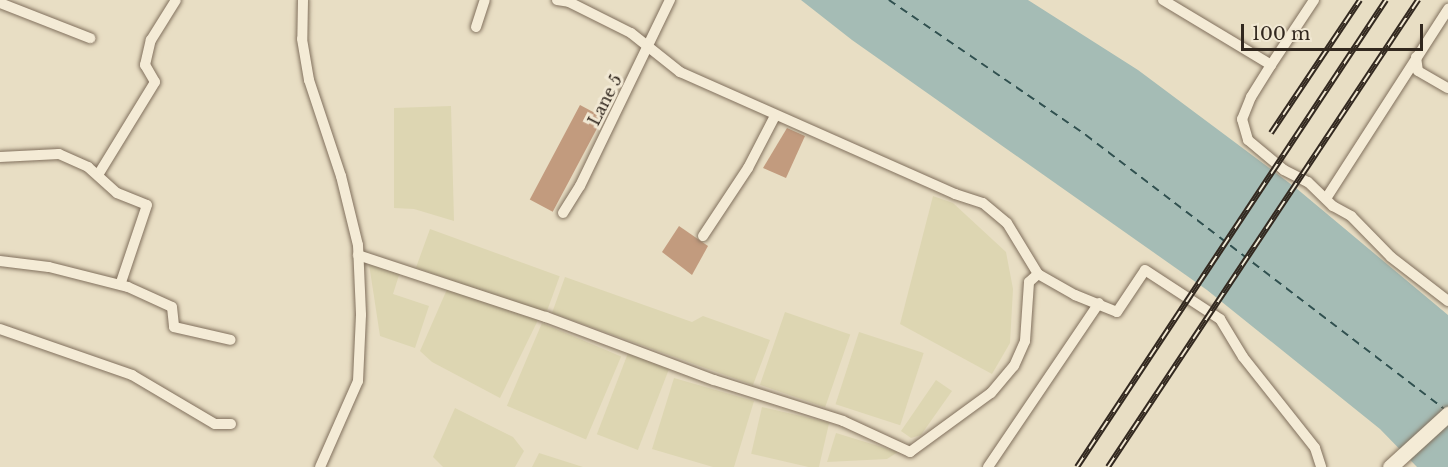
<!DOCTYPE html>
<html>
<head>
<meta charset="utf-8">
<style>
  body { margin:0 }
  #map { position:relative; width:1448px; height:467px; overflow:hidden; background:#e8dec4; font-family:"Libre Baskerville",serif }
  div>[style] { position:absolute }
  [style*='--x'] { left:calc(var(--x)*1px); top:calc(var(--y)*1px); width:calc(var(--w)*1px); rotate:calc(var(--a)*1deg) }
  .farmland>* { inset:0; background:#ddd6b2; transform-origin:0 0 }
  .water>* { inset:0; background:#a5bcb5 }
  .ferry>* { height:1.5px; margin-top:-0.75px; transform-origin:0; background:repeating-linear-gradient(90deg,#30504f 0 8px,transparent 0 14px) }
  .building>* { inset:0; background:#c29b7e; transform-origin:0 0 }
  .roads { filter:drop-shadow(0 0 2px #81705d) drop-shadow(0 0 2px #81705d) }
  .street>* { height:10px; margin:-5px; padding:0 5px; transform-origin:5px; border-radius:5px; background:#f4ebd6 }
  .secondary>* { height:15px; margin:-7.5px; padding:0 7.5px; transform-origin:7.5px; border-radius:7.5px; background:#f4ebd6 }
  .rail>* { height:6px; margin-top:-3px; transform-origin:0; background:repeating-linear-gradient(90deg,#f1e8d3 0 11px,#32281f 0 22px); box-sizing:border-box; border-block:2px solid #32281f }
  span { translate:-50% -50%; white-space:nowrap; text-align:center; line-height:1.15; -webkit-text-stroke:6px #f1e8d3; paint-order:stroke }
  .street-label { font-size:16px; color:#32281f }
  .scale { position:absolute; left:1241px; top:24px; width:182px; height:27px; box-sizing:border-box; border:3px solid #32281f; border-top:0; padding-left:8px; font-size:18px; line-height:21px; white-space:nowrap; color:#32281f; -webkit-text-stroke:4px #f1e8d3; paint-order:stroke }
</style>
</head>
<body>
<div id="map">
  <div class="farmland">
    <i style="clip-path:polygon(451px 106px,454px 221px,414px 209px,394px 208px,394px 108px)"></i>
    <i style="clip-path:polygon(933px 196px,953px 203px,1006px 252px,1013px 289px,1010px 343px,992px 374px,900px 324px)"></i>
    <i style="left:430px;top:229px;width:138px;height:41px;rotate:20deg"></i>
    <i style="clip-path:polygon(369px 264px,400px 272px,393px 294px,429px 306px,415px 348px,380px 336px)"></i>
    <i style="clip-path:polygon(565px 277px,692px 322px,703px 316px,770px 340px,753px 385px,552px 313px)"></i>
    <i style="clip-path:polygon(448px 287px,538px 320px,500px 398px,432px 362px,420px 351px)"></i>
    <i style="left:785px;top:312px;width:69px;height:77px;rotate:19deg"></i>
    <i style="left:542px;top:323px;width:86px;height:90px;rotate:23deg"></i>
    <i style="left:859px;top:332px;width:68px;height:76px;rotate:18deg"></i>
    <i style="left:628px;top:353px;width:44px;height:87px;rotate:21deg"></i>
    <i style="clip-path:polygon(674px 378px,754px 401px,734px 467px,713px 467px,652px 449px)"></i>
    <i style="clip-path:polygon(936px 380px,952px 391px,921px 435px,911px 438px,901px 431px)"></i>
    <i style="left:762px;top:407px;width:69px;height:48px;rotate:13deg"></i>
    <i style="clip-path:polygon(455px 408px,513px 437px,524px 451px,515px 467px,443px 467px,433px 457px)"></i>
    <i style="clip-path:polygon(836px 433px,898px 452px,887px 459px,827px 462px)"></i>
    <i style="clip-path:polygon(539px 453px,583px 467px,532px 467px)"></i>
  </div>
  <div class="water">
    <i style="clip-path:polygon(801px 0,1028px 0,1138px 70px,1296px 188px,1448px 315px,1448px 467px,1417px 467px,1380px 429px,1207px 290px,852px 40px)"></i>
  </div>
  <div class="ferry">
    <i style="--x:889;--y:0;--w:239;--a:34.4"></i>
    <i style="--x:1086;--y:135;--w:452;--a:37.4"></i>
  </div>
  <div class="building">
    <i style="left:580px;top:105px;width:26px;height:107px;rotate:28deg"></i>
    <i style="clip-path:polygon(787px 128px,805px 136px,786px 178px,763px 168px)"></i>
    <i style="clip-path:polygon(679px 226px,708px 246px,692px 275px,662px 252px)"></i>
  </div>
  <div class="roads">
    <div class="street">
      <i style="--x:303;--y:0;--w:39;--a:91"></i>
      <i style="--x:302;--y:39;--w:42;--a:80.3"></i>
      <i style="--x:309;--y:80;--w:101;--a:71.6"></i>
      <i style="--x:341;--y:176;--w:71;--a:76.2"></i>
      <i style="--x:358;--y:245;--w:70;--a:87.5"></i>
      <i style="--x:361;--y:315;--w:66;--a:92.6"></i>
      <i style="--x:358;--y:381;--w:94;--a:113.8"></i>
      <i style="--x:557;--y:0;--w:12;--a:9"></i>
      <i style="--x:569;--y:2;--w:69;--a:26.6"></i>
      <i style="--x:631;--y:33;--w:63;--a:38.5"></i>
      <i style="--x:680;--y:72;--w:301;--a:23.9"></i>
      <i style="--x:955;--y:194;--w:29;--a:18"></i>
      <i style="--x:983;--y:203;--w:31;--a:40"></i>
      <i style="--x:1007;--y:223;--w:60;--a:58.7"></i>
      <i style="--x:1038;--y:274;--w:43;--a:29.6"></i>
      <i style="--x:1075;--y:295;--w:45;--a:22"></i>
      <i style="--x:1117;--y:312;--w:50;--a:-56.3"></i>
      <i style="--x:1145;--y:270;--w:90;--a:33.2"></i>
      <i style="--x:1220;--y:319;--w:44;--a:58.8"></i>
      <i style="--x:1243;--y:357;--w:116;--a:51.6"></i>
      <i style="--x:1315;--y:448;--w:20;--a:72"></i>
      <i style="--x:1163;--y:0;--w:126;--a:31"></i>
      <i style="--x:1271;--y:65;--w:78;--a:-56.5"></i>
      <i style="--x:0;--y:3;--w:97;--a:21.3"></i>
      <i style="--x:476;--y:27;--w:28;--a:-72"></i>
      <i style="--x:1416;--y:57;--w:14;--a:82"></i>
      <i style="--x:1418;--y:71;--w:34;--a:30"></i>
      <i style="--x:1271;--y:65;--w:38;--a:122"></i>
      <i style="--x:1251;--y:97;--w:24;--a:112"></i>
      <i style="--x:1242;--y:119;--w:22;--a:74"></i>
      <i style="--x:1248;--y:140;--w:47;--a:39.8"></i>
      <i style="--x:1284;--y:170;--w:27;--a:27"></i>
      <i style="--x:1308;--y:182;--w:35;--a:44"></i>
      <i style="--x:1333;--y:206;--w:21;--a:29"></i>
      <i style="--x:1351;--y:216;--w:57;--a:45.7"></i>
      <i style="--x:1391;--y:257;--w:72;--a:37.7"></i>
      <i style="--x:0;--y:157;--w:59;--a:-2.9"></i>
      <i style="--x:59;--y:154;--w:32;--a:24"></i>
      <i style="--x:88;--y:167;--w:39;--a:42"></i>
      <i style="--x:117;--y:193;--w:32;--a:22"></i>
      <i style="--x:147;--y:205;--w:84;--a:108.6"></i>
      <i style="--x:98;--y:175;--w:109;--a:-58.5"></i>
      <i style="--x:155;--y:82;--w:20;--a:-120"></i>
      <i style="--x:145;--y:65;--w:26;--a:-77"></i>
      <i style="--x:151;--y:40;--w:47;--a:-58"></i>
      <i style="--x:1327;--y:197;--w:224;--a:-57.2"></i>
      <i style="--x:563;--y:213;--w:32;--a:-58"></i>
      <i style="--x:580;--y:186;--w:207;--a:-64.2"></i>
      <i style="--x:703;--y:236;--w:82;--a:-56.5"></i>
      <i style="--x:748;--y:168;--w:59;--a:-62.6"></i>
      <i style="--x:358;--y:255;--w:198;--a:18.3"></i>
      <i style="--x:546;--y:317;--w:179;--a:20.6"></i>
      <i style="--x:714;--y:380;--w:135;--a:17.6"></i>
      <i style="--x:843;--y:421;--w:74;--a:24.8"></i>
      <i style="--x:910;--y:452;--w:100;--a:-36.1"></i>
      <i style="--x:991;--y:393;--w:35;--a:-50"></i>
      <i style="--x:1014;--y:366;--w:27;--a:-66"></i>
      <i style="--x:1025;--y:341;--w:59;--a:-86.1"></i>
      <i style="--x:1029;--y:282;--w:12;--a:-42"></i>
      <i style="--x:0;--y:261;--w:49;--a:7"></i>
      <i style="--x:49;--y:267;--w:81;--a:14.2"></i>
      <i style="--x:128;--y:287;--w:48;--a:24.4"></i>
      <i style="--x:172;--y:307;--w:20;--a:84"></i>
      <i style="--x:174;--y:327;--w:58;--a:12.8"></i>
      <i style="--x:0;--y:329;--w:140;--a:19.2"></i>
      <i style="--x:132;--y:375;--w:96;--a:30.6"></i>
      <i style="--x:215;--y:424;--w:16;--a:0"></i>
      <i style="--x:988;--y:467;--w:198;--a:-55.9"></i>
    </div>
    <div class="secondary">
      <i style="--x:1390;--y:467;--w:79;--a:-42.4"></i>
    </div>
  </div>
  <div class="rail">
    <i style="--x:1271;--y:133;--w:160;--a:-56.2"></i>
    <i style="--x:1077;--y:467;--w:560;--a:-56.51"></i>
    <i style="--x:1108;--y:467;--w:561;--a:-56.42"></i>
  </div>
  <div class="street-label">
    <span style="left:605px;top:100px;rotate:-63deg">Lane 5</span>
  </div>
  <div class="scale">100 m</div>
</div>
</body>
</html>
